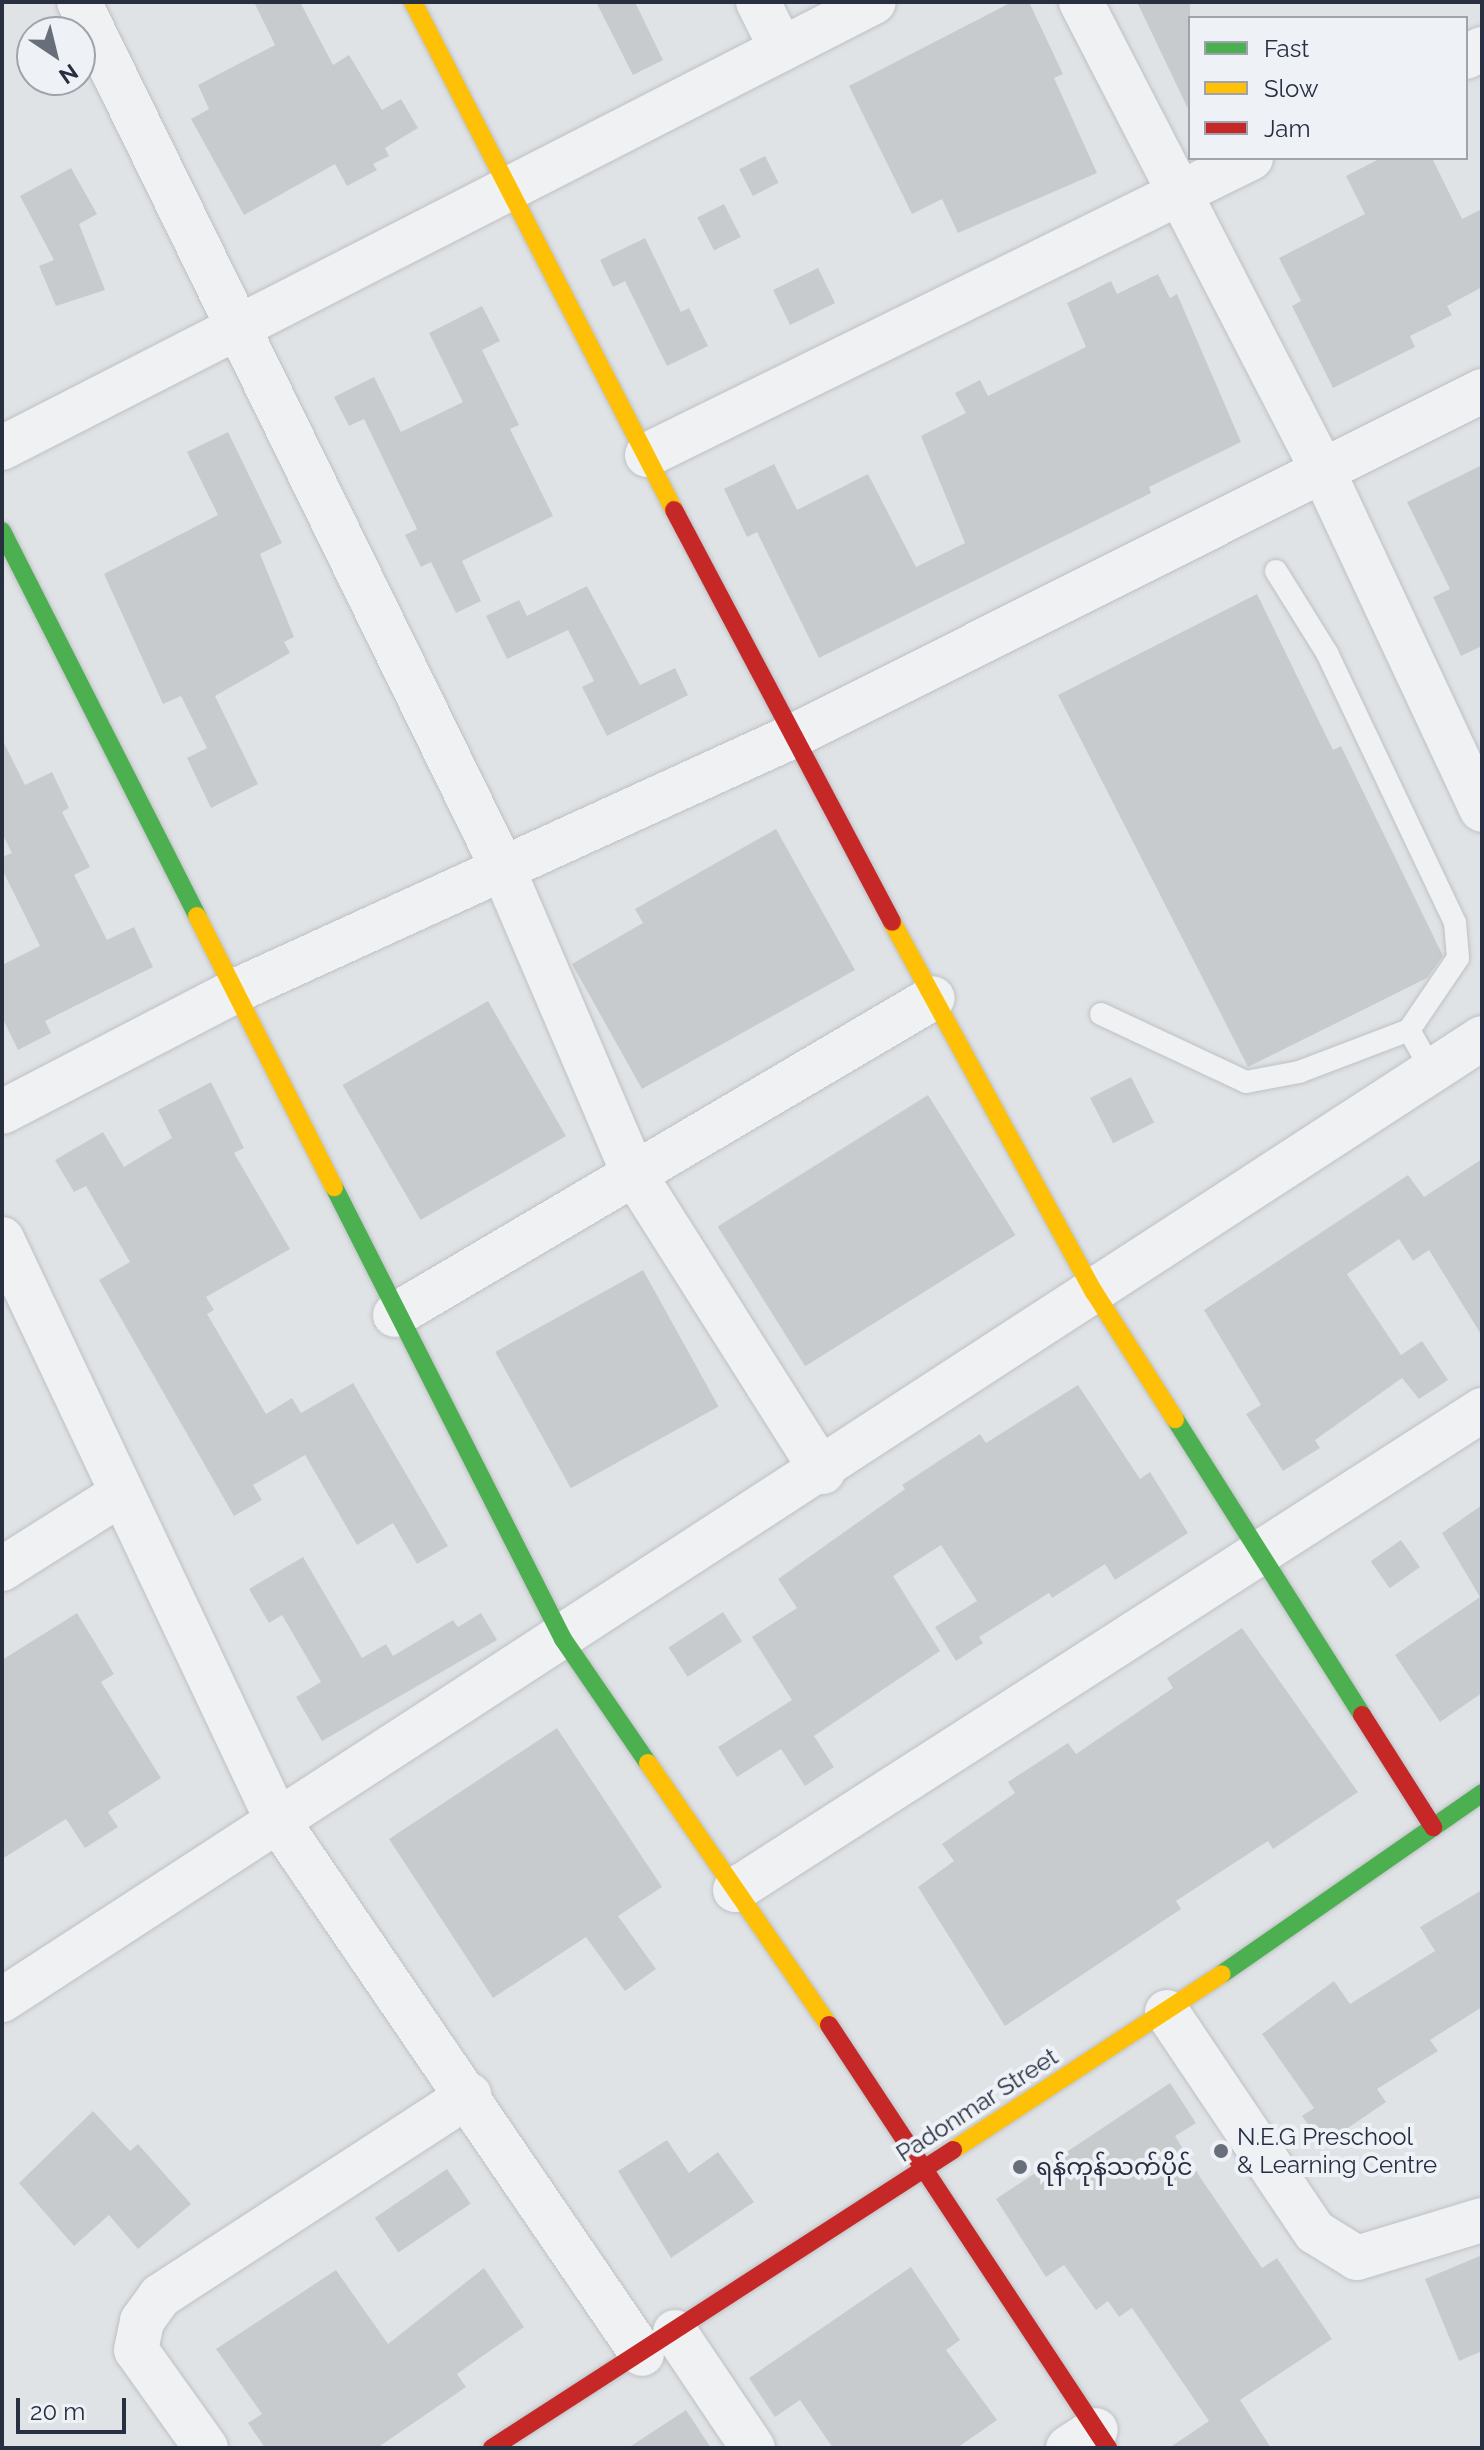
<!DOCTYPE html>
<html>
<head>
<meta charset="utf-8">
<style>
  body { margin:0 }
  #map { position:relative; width:1484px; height:2450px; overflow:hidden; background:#e0e3e6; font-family:Raleway,"Noto Sans Myanmar",sans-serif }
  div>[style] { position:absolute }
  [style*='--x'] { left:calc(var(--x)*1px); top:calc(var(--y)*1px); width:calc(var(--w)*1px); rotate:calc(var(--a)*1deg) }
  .building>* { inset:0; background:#c8cbce; transform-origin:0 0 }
  .roads { filter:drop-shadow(0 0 2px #bec1c4) drop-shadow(0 0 2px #bec1c4) }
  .lane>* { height:22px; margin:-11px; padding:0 11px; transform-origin:11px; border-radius:11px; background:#f0f1f2 }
  .street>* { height:44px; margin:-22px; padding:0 22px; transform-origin:22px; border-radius:22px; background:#f0f1f2 }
  .fast>* { height:18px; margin:-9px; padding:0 9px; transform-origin:9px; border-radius:9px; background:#4caf50 }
  .slow>* { height:18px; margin:-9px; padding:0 9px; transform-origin:9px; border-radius:9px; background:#ffc107 }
  .jam>* { height:18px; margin:-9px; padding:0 9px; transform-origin:9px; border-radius:9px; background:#c62828 }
  .dots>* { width:22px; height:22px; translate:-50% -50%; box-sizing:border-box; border:4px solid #eef1f6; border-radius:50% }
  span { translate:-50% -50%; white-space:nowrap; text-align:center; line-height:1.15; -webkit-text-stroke:8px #eef1f6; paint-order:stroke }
  .street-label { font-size:24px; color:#272f40 }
  .poi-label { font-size:24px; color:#272f40 }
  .left { translate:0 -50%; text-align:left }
  .frame { position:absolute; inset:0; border:4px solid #272f40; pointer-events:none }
  .legend { position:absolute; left:1188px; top:16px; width:280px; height:144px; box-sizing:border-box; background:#eef1f6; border:2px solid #9ea3ad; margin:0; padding:10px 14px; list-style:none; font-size:24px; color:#272f40 }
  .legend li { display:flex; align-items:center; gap:16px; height:40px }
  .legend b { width:40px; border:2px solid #9ea3ad }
  .north { position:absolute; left:16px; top:16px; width:80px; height:80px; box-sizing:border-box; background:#eef1f6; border:2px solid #9ea3ad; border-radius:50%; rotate:145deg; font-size:22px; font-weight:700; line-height:32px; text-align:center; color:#272f40 }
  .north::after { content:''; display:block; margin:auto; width:28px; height:36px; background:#686e7a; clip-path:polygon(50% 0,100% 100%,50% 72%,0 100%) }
  .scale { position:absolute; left:16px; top:2398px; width:110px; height:36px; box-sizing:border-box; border:4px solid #272f40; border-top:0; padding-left:10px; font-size:24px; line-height:28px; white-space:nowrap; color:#272f40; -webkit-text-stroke:6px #eef1f6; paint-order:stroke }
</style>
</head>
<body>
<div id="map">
  <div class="building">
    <i style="clip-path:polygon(254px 2px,300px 2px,333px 65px,349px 55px,382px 110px,401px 99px,418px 128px,385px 148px,389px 156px,373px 164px,377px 170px,347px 186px,335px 164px,244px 215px,191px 119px,209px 109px,198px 85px,275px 45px)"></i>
    <i style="clip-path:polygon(596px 2px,635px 2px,663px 60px,633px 75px)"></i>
    <i style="clip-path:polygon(1012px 2px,1029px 2px,1063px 74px,1054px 78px,1097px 173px,958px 233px,942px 199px,912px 214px,849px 86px)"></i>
    <i style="clip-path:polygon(1137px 2px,1190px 2px,1190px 113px)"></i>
    <i style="left:765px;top:156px;width:30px;height:29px;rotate:63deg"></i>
    <i style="clip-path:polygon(1381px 158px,1432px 158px,1462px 219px,1482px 209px,1482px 287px,1447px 306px,1452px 315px,1410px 336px,1415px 347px,1333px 388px,1292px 306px,1301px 301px,1279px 258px,1365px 214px,1346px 176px)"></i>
    <i style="clip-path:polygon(71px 168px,97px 214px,79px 224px,105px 290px,56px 306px,39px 266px,54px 260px,20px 196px)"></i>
    <i style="left:724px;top:204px;width:37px;height:30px;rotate:63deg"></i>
    <i style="clip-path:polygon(645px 238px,681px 312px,689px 308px,708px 346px,667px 366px,625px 281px,613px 287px,600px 260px)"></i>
    <i style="left:818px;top:268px;width:39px;height:50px;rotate:64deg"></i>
    <i style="clip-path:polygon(1158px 274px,1170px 298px,1177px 294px,1241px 442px,1149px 487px,1151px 493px,819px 658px,757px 532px,747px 537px,724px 489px,774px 464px,797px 510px,868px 474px,916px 567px,965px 543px,921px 436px,966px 413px,955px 393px,980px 380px,988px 396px,1086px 347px,1067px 303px,1111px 281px,1117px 294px)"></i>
    <i style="clip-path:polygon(482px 306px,500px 341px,482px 350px,519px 425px,510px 429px,553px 516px,462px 561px,481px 601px,456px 613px,431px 562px,421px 567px,405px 535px,417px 529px,364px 419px,349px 426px,334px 397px,374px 377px,401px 432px,463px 402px,429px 333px)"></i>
    <i style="clip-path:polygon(228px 432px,282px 543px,260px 554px,294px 637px,284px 642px,290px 653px,215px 696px,258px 784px,211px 808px,187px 758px,207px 748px,181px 696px,163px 704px,104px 574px,218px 515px,187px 452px)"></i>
    <i style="clip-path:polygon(1482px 465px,1482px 646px,1461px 656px,1433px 597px,1450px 589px,1407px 502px)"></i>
    <i style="clip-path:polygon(587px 586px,640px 685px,675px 668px,688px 695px,607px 736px,582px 687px,594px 681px,568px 630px,507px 659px,486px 616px,519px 600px,527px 616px)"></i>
    <i style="clip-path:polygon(1257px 594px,1333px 750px,1341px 746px,1443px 956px,1427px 978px,1248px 1067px,1058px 695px)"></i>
    <i style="clip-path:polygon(2px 739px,25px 785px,52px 772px,69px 808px,62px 812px,90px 867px,74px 875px,107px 940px,134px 927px,153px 967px,45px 1021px,51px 1033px,18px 1050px,2px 1017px,2px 965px,40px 946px,2px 869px,2px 857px,12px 853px,2px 833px)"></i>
    <i style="clip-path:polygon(776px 829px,855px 970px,642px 1089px,572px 964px,643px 923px,635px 909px)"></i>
    <i style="left:488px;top:1001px;width:156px;height:168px;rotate:60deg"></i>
    <i style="left:1131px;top:1077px;width:51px;height:46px;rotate:63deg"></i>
    <i style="clip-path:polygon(211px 1082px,244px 1148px,234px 1153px,290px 1249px,206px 1297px,214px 1310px,207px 1314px,266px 1414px,292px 1398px,301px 1413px,353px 1383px,448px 1546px,417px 1564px,393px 1523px,357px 1545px,305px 1455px,253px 1485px,262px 1500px,234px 1516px,99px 1280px,130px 1262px,86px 1186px,74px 1192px,55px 1160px,103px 1132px,124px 1167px,172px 1138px,158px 1110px)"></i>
    <i style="left:928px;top:1095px;width:165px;height:248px;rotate:58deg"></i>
    <i style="clip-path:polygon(1482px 1159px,1482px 1336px,1429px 1250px,1413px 1261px,1399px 1239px,1347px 1274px,1401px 1355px,1422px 1341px,1448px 1380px,1419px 1399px,1402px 1378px,1315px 1440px,1320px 1448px,1283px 1471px,1246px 1414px,1261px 1405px,1204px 1310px,1408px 1175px,1424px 1197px)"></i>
    <i style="left:643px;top:1270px;width:156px;height:169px;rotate:61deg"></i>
    <i style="clip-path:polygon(1078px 1385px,1140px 1479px,1150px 1472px,1188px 1533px,1115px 1580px,1105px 1564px,1052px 1598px,1049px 1593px,979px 1637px,983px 1643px,956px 1661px,935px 1627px,977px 1601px,941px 1545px,893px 1576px,940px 1651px,814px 1736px,834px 1767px,805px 1786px,781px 1749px,737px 1777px,718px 1747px,792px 1700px,752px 1637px,797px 1608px,778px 1579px,905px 1489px,902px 1485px,980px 1434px,986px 1443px)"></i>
    <i style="clip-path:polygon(1482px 1505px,1482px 1693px,1440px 1722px,1395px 1655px,1480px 1597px,1442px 1533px)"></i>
    <i style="left:1401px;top:1540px;width:33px;height:37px;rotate:55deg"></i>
    <i style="clip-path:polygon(303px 1557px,362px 1658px,386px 1644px,393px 1656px,453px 1620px,458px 1627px,481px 1613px,497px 1640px,322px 1741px,296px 1697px,321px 1682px,282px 1615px,269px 1623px,249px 1589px)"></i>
    <i style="left:723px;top:1612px;width:35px;height:65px;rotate:57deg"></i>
    <i style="clip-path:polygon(77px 1613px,114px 1674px,101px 1682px,161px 1778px,108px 1812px,118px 1827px,85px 1848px,66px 1819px,2px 1859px,2px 1660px)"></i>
    <i style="clip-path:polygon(1242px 1628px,1358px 1792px,1273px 1849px,1268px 1841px,1176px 1901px,1181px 1909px,1005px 2026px,918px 1887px,954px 1861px,942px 1844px,1015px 1793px,1008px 1782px,1068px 1743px,1076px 1754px,1173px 1688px,1167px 1678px)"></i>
    <i style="clip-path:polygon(557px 1728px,662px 1887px,618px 1916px,656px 1969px,625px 1991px,586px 1937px,493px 1998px,389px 1839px)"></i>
    <i style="clip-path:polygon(1482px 1890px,1482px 2007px,1430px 2040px,1438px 2051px,1377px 2089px,1386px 2102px,1323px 2145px,1302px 2116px,1314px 2108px,1262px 2034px,1334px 1981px,1350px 2004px,1435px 1951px,1420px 1927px)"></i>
    <i style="clip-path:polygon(1170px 2083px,1196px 2123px,1175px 2136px,1200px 2177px,1262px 2268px,1277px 2258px,1332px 2339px,1240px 2400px,1271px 2448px,1169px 2448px,1209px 2421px,1132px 2308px,1119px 2317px,1108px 2301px,1096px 2310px,1064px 2265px,1046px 2277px,996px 2199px)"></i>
    <i style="clip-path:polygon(93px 2111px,130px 2151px,138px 2144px,191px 2204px,138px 2249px,109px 2215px,74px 2246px,19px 2183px)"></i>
    <i style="clip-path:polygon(667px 2140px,689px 2173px,718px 2152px,754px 2202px,671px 2258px,618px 2171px)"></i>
    <i style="left:447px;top:2169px;width:42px;height:87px;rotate:56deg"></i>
    <i style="clip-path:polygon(1482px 2255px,1482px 2351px,1459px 2361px,1425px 2279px)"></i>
    <i style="clip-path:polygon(911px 2267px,960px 2340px,946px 2350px,997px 2420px,957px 2448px,833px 2448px,800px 2400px,775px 2417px,749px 2378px)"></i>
    <i style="clip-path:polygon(484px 2268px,524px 2327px,457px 2374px,466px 2387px,377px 2448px,265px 2448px,248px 2423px,262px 2414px,216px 2349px,336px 2270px,388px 2344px)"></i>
    <i style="clip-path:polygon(686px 2410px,711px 2448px,628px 2448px)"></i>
  </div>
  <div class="roads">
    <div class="lane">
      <i style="--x:1276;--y:571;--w:97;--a:58.1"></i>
      <i style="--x:1327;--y:653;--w:299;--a:64.6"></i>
      <i style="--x:1455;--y:923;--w:35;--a:85"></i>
      <i style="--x:1458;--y:958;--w:87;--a:124.2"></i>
      <i style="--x:1409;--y:1030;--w:47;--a:60.7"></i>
      <i style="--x:1101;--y:1014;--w:160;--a:25.1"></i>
      <i style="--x:1246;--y:1082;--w:54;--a:-10.7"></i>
      <i style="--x:1299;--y:1072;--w:118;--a:-20.9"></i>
    </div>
    <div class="street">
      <i style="--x:79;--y:2;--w:965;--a:63.94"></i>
      <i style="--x:503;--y:869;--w:330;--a:66.8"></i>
      <i style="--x:633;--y:1172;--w:355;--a:57.7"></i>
      <i style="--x:758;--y:2;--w:51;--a:63.4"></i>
      <i style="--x:1081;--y:2;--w:528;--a:62.71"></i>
      <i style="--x:1323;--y:471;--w:374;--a:64.9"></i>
      <i style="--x:1466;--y:57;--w:18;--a:-27"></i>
      <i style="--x:2;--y:448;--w:979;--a:-27.09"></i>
      <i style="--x:647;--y:455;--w:673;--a:-26.18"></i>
      <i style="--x:2;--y:1112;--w:263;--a:-27.4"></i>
      <i style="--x:235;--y:991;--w:611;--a:-24.55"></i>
      <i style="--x:791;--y:737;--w:773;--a:-26.6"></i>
      <i style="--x:2;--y:1239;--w:641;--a:64.68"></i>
      <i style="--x:276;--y:1818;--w:649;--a:55.67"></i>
      <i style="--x:395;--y:1315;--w:624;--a:-30.51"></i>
      <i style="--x:2;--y:1569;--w:138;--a:-32.3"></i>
      <i style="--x:735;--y:1890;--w:888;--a:-32.72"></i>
      <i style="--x:2;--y:2000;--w:1765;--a:-33.02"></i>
      <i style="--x:1167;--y:2012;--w:265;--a:56.1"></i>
      <i style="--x:1315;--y:2232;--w:49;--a:31.8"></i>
      <i style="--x:1357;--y:2258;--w:131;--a:-16.9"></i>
      <i style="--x:675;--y:2332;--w:140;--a:56.1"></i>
      <i style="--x:206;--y:2448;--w:120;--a:-125.5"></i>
      <i style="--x:136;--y:2350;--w:30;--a:-78"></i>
      <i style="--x:142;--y:2321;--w:31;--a:-54"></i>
      <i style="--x:160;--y:2296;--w:369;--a:-33"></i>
      <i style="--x:1068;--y:2448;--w:33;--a:-33"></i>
    </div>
    <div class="fast">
      <i style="--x:2;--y:531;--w:432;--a:63.1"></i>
      <i style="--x:334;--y:1187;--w:507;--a:63.13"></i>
      <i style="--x:563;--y:1639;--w:150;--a:55.6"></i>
      <i style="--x:1175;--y:1419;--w:350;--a:57.7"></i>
      <i style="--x:1222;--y:1974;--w:317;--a:-34.8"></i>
    </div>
    <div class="slow">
      <i style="--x:413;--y:2;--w:571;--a:62.81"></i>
      <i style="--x:197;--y:916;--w:304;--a:63.2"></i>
      <i style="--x:892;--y:922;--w:422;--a:61.4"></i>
      <i style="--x:1094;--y:1292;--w:151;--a:57.5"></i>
      <i style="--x:648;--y:1763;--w:318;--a:55.4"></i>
      <i style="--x:953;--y:2150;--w:321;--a:-33.2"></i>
    </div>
    <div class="jam">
      <i style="--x:674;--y:510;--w:466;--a:62.1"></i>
      <i style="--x:1362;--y:1715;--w:133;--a:57.6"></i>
      <i style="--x:829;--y:2025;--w:507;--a:56.59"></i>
      <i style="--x:492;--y:2448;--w:549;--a:-32.88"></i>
    </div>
  </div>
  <div class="dots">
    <i style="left:1221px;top:2151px;background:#686e7a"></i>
    <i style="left:1020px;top:2167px;background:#686e7a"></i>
  </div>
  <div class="street-label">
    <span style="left:977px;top:2105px;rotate:-33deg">Padonmar Street</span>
  </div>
  <div class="poi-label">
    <span class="left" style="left:1237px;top:2151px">N.E.G Preschool<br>&amp; Learning Centre</span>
    <span class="left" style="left:1036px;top:2167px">ရန်ကုန်သက်ပိုင်</span>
  </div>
  <div class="frame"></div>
  <ul class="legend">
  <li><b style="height:10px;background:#4caf50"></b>Fast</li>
  <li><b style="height:10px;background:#ffc107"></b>Slow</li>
  <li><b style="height:10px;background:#c62828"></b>Jam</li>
  </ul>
  <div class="north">N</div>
  <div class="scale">20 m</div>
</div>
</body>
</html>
